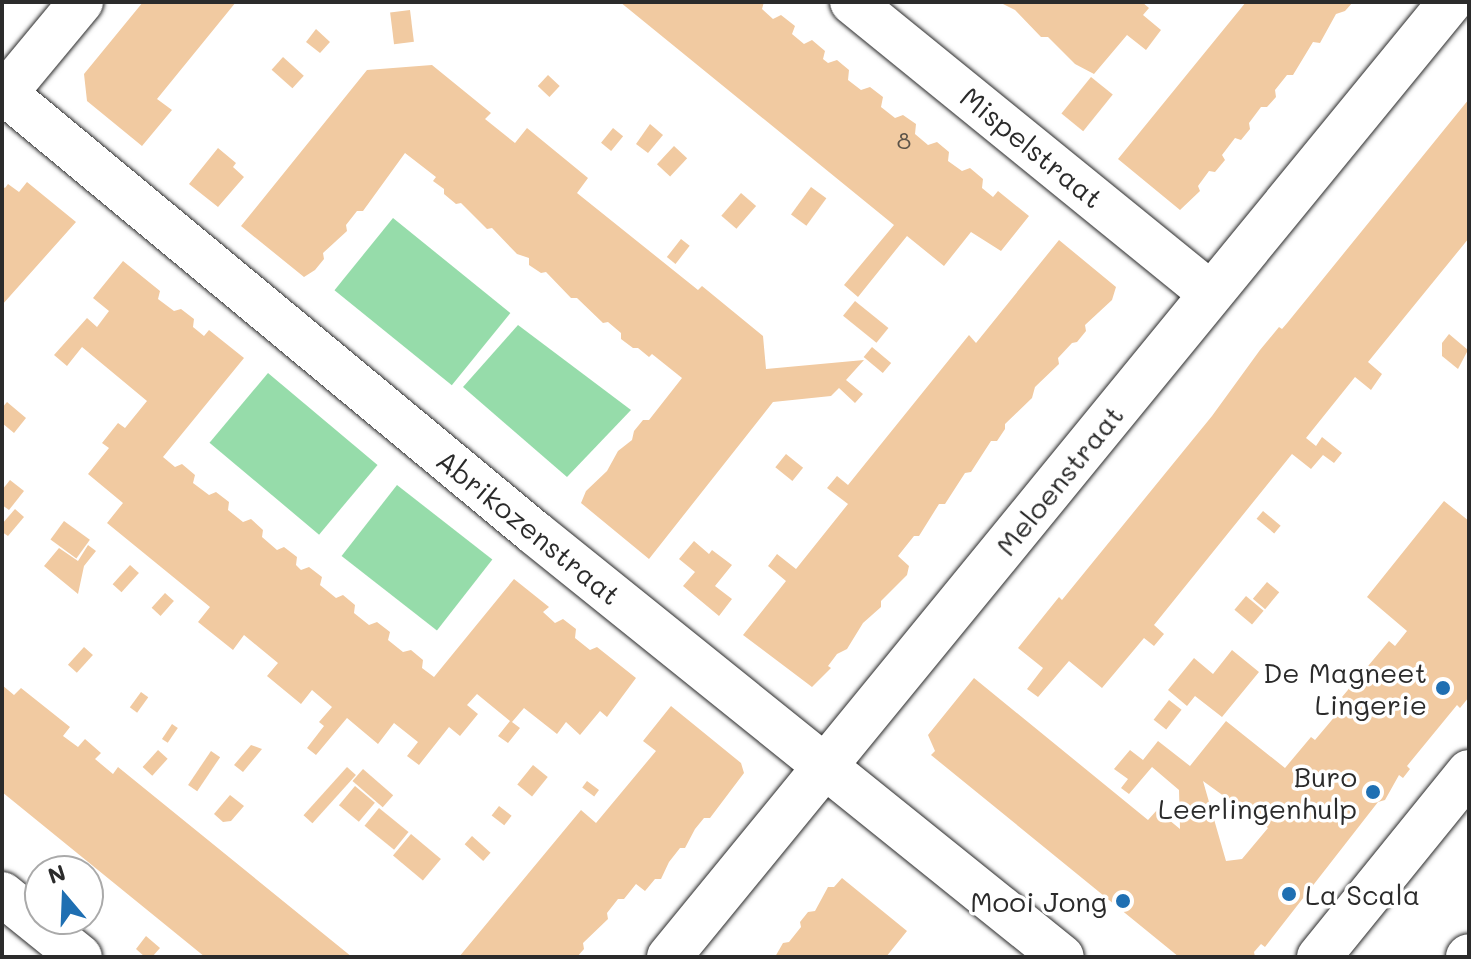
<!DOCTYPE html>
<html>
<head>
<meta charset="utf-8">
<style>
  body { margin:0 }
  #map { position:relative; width:1471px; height:959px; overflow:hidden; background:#fff; font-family:Mali,sans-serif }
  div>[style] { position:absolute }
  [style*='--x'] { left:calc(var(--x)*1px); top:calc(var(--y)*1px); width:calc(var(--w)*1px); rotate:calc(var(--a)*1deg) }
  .green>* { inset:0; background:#96dcaa; transform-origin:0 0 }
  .building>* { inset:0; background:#f1caa1; transform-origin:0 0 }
  .roads { filter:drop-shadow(0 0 2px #2b2b2b) drop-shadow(0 0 2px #2b2b2b) }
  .minor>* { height:44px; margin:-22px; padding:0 22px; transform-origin:22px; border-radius:22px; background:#fff }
  .dots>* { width:22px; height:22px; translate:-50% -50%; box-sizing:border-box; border:4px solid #fff; border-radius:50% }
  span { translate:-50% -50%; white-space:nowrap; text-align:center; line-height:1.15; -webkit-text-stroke:7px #fff; paint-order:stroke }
  .number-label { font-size:24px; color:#5c5348 }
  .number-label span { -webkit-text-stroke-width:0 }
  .street-label { font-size:28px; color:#2b2b2b }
  .poi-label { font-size:28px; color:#2b2b2b }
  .right { translate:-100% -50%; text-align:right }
  .left { translate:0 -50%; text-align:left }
  .frame { position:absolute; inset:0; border:4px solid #2b2b2b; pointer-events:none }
  .north { position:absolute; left:24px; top:855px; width:80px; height:80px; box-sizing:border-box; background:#fff; border:2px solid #aaa; border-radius:50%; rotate:341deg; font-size:22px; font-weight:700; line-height:32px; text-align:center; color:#2b2b2b }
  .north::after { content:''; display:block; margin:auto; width:28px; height:36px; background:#1f6fb2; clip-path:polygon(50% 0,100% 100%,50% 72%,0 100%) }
</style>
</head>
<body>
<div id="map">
  <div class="green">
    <i style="left:393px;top:218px;width:151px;height:93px;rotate:39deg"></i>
    <i style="clip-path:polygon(518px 325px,631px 410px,567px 477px,463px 387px)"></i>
    <i style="left:268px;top:373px;width:143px;height:91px;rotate:40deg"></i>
    <i style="left:397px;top:485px;width:121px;height:90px;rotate:38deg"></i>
  </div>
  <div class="building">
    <i style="clip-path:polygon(143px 2px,236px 2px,157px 99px,172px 110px,142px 146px,87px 101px,84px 74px)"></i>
    <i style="clip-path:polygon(620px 2px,764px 2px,762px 9px,773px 19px,781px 15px,795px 26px,792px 34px,804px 44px,812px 40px,825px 51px,823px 59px,828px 63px,837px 60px,849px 70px,848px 80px,861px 90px,870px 87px,883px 97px,881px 107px,895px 118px,903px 115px,916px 124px,915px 134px,928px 145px,937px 142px,949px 152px,948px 161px,962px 171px,970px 168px,983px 179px,982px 188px,993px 197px,998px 191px,1029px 216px,1001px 251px,971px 232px,944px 266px,907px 236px,858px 297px,844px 285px,894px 225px)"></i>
    <i style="clip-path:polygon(999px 2px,1142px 2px,1149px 8px,1143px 15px,1161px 30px,1146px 50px,1127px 35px,1094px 74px,1075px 64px,1048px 37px,1041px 37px,1015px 10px)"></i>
    <i style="clip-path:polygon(1246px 2px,1353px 2px,1345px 11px,1336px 14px,1320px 43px,1313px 42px,1293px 75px,1287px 75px,1275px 90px,1276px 97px,1267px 107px,1261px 107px,1249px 123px,1250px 129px,1241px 140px,1235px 138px,1222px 155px,1225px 160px,1215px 172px,1209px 171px,1198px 186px,1200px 191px,1180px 210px,1118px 159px)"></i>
    <i style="left:410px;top:10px;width:32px;height:20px;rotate:83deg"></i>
    <i style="clip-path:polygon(316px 29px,330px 42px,320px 53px,306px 42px)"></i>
    <i style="left:283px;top:57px;width:28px;height:17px;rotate:42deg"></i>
    <i style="clip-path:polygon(432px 65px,491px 113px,485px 119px,515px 143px,527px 128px,588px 178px,577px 193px,698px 290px,702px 286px,763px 336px,766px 369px,864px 360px,846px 380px,863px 394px,855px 403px,839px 388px,831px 396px,773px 402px,649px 559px,581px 503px,586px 491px,607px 471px,618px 451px,632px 440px,634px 431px,643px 420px,649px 420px,682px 378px,652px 354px,649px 357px,638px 348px,633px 348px,621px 339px,621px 333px,608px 322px,603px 323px,577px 298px,571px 298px,546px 272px,541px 273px,529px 265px,529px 258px,517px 254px,492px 228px,487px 229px,461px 203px,456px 204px,444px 194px,444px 189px,433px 181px,436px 177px,405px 153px,363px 211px,357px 211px,346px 225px,347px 231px,323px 253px,324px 259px,315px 270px,304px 277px,241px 226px,367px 70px)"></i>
    <i style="left:548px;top:75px;width:16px;height:15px;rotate:43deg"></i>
    <i style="left:1091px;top:77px;width:28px;height:47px;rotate:39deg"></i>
    <i style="clip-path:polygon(1469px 99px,1469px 238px,1368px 362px,1382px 374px,1371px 390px,1355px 377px,1306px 438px,1316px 446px,1322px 437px,1342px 453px,1334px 463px,1323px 455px,1311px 469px,1292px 454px,1154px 625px,1164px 634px,1154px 646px,1144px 638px,1102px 688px,1069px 661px,1038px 697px,1027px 689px,1043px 668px,1018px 648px,1059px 597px,1062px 600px,1212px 416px,1260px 350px,1279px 327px,1282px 329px,1288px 322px)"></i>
    <i style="clip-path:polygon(650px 124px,663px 135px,648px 153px,636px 144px)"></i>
    <i style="left:613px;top:128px;width:13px;height:19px;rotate:39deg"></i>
    <i style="left:674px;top:146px;width:18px;height:25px;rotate:43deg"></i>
    <i style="clip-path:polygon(218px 148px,236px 163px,233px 167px,244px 177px,218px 207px,189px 184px)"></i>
    <i style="clip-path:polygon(27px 182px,76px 222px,2px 305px,2px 186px,5px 188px,8px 184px,19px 192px)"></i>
    <i style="left:811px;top:187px;width:19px;height:34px;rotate:36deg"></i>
    <i style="left:741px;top:193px;width:20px;height:30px;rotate:41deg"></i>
    <i style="left:681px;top:239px;width:11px;height:23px;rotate:38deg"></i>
    <i style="clip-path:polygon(1059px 240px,1116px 287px,1112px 300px,1085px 325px,1086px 331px,1077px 342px,1072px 343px,1058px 358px,1059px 364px,1035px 387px,1032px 398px,1005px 424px,1005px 429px,997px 441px,991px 441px,971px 472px,965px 473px,945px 504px,939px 504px,919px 536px,914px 536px,898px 556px,909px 566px,907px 575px,881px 601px,881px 607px,863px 623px,847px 649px,837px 654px,828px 666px,831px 668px,812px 687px,743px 635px,786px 581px,768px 566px,777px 554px,796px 569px,848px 504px,827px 488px,837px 476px,848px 485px,969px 335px,976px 343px)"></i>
    <i style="clip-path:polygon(123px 261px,160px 291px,158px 299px,174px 311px,181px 309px,194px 319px,193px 327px,204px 336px,209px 330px,244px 358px,163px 457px,175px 467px,182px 464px,195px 475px,193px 483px,209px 495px,216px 492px,229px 502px,228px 510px,243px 522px,251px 519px,263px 530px,262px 537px,277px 550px,284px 547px,297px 557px,296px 565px,301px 570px,309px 567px,322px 577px,320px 585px,336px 598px,343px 595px,355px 605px,354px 613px,369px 625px,377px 622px,390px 632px,388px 640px,403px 652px,411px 650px,423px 660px,422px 668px,434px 677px,514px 579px,549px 607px,543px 612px,555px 623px,563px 619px,576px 629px,575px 638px,590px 650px,597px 647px,636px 678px,607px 717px,600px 711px,580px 735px,566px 722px,557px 734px,524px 708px,512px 722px,520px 728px,508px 743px,498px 736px,510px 721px,477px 694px,467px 705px,478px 714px,460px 736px,449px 727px,419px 765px,407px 756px,418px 742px,394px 723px,378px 744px,347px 718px,316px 755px,307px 748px,324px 726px,319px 722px,332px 707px,312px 690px,301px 704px,267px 676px,278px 663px,244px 635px,233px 650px,198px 622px,210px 607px,107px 523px,123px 503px,88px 474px,109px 448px,102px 443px,118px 423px,125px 428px,147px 401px,82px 347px,67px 366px,54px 355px,87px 318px,97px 327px,109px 311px,93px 298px)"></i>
    <i style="left:855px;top:301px;width:43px;height:19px;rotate:39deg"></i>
    <i style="clip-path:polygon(1449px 334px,1468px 350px,1458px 369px,1442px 356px,1442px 343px)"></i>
    <i style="left:872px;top:347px;width:25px;height:13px;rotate:40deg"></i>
    <i style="clip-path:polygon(7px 402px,26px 418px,14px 433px,2px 423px,2px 408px)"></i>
    <i style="left:786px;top:454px;width:22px;height:17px;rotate:39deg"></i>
    <i style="clip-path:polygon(10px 480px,24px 491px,9px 510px,2px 505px,2px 490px)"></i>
    <i style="clip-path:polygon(evenodd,1444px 501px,1469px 521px,1469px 697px,1460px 708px,1457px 705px,1407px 766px,1410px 769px,1403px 778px,1399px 775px,1385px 800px,1378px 802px,1265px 947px,1261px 944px,1254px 952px,1255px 957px,1179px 957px,931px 755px,935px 751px,928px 735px,974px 678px,1148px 820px,1157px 810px,1180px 829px,1179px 790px,1152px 767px,1129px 794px,1121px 788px,1128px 779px,1114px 769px,1130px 750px,1143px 760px,1158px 741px,1190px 766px,1226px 721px,1285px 768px,1311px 737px,1315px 740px,1347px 702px,1342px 697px,1389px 641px,1395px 646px,1407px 631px,1367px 597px,1444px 501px,1203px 781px,1268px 828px,1242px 859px,1226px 861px,1203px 781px)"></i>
    <i style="clip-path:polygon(15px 509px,24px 517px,8px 536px,2px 532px,2px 524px)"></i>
    <i style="left:1263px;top:511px;width:23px;height:10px;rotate:40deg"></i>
    <i style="left:64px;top:521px;width:32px;height:23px;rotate:36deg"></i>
    <i style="clip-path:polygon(694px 541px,709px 554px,712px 550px,732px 565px,715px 586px,732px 599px,719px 616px,683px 586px,695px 572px,679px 559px)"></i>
    <i style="clip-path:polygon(88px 545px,96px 551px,84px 566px,78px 594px,44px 566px,59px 548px,78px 561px)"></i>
    <i style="left:130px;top:565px;width:12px;height:26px;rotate:42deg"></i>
    <i style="left:1267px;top:582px;width:16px;height:22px;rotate:40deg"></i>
    <i style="left:165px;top:593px;width:12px;height:20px;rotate:42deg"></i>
    <i style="left:1246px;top:596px;width:23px;height:18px;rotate:40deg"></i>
    <i style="left:84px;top:647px;width:12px;height:24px;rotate:42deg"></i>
    <i style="clip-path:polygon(1232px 650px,1259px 672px,1222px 717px,1195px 696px,1187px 706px,1168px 690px,1194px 658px,1213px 674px)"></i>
    <i style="clip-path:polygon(2px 685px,14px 695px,21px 688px,70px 727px,63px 736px,78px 747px,85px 739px,101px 753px,95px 759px,113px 774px,118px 767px,352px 957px,205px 957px,2px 792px)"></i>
    <i style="left:141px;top:692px;width:9px;height:19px;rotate:36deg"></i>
    <i style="left:1169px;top:700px;width:16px;height:25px;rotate:38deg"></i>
    <i style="clip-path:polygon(671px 706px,741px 763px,744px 773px,710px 818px,704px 818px,695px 829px,685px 848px,680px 848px,669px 862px,661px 879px,655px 879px,645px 891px,636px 884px,624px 899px,618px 899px,607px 913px,608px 919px,583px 943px,584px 949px,577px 957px,459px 957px,581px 810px,596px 823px,656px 751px,643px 741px)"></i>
    <i style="left:172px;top:724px;width:7px;height:18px;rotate:34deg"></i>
    <i style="clip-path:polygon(251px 745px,262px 749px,243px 772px,234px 765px)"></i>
    <i style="left:158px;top:750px;width:13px;height:23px;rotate:42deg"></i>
    <i style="left:211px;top:751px;width:11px;height:41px;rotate:34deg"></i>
    <i style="left:533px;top:765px;width:19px;height:25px;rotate:39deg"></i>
    <i style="left:347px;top:767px;width:12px;height:65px;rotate:42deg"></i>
    <i style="left:363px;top:769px;width:40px;height:16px;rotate:41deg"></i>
    <i style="left:587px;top:781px;width:15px;height:8px;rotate:37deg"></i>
    <i style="left:355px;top:786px;width:26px;height:25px;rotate:40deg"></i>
    <i style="clip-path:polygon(230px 795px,244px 806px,231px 821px,223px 822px,214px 814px)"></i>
    <i style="left:499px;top:806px;width:16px;height:12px;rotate:38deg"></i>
    <i style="left:379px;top:808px;width:38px;height:23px;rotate:39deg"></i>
    <i style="left:411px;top:834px;width:39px;height:28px;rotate:40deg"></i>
    <i style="left:472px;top:836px;width:25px;height:11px;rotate:42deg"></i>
    <i style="clip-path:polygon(842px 878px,907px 931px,886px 957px,775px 957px,783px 943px,789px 942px,801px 927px,800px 922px,808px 912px,815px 911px,828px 887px,834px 887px)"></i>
    <i style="clip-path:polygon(146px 936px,160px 948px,152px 957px,145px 957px,136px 949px)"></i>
  </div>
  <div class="roads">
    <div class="minor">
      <i style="--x:852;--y:2;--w:461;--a:39.1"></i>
      <i style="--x:2;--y:91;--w:692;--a:39.67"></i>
      <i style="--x:535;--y:533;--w:676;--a:38.82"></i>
      <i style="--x:2;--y:97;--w:124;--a:-50.3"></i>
      <i style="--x:2;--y:894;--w:100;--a:38.9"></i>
      <i style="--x:669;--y:957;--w:1234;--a:-50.72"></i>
      <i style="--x:1319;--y:957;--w:238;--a:-51"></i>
      <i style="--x:1468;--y:957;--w:1;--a:-45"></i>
    </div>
  </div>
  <div class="dots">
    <i style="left:1443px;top:688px;background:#1f6fb2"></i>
    <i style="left:1373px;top:792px;background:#1f6fb2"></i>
    <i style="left:1289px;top:894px;background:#1f6fb2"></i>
    <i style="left:1123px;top:901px;background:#1f6fb2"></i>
  </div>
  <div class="number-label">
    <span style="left:904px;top:140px">8</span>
  </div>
  <div class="street-label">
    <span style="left:1032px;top:147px;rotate:39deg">Mispelstraat</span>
    <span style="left:1059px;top:480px;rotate:-51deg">Meloenstraat</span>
    <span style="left:529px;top:527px;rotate:39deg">Abrikozenstraat</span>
  </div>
  <div class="poi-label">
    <span class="right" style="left:1427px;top:688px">De Magneet<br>Lingerie</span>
    <span class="right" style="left:1357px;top:792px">Buro<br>Leerlingenhulp</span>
    <span class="left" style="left:1305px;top:894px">La Scala</span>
    <span class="right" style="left:1107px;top:901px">Mooi Jong</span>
  </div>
  <div class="frame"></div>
  <div class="north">N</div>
</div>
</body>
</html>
